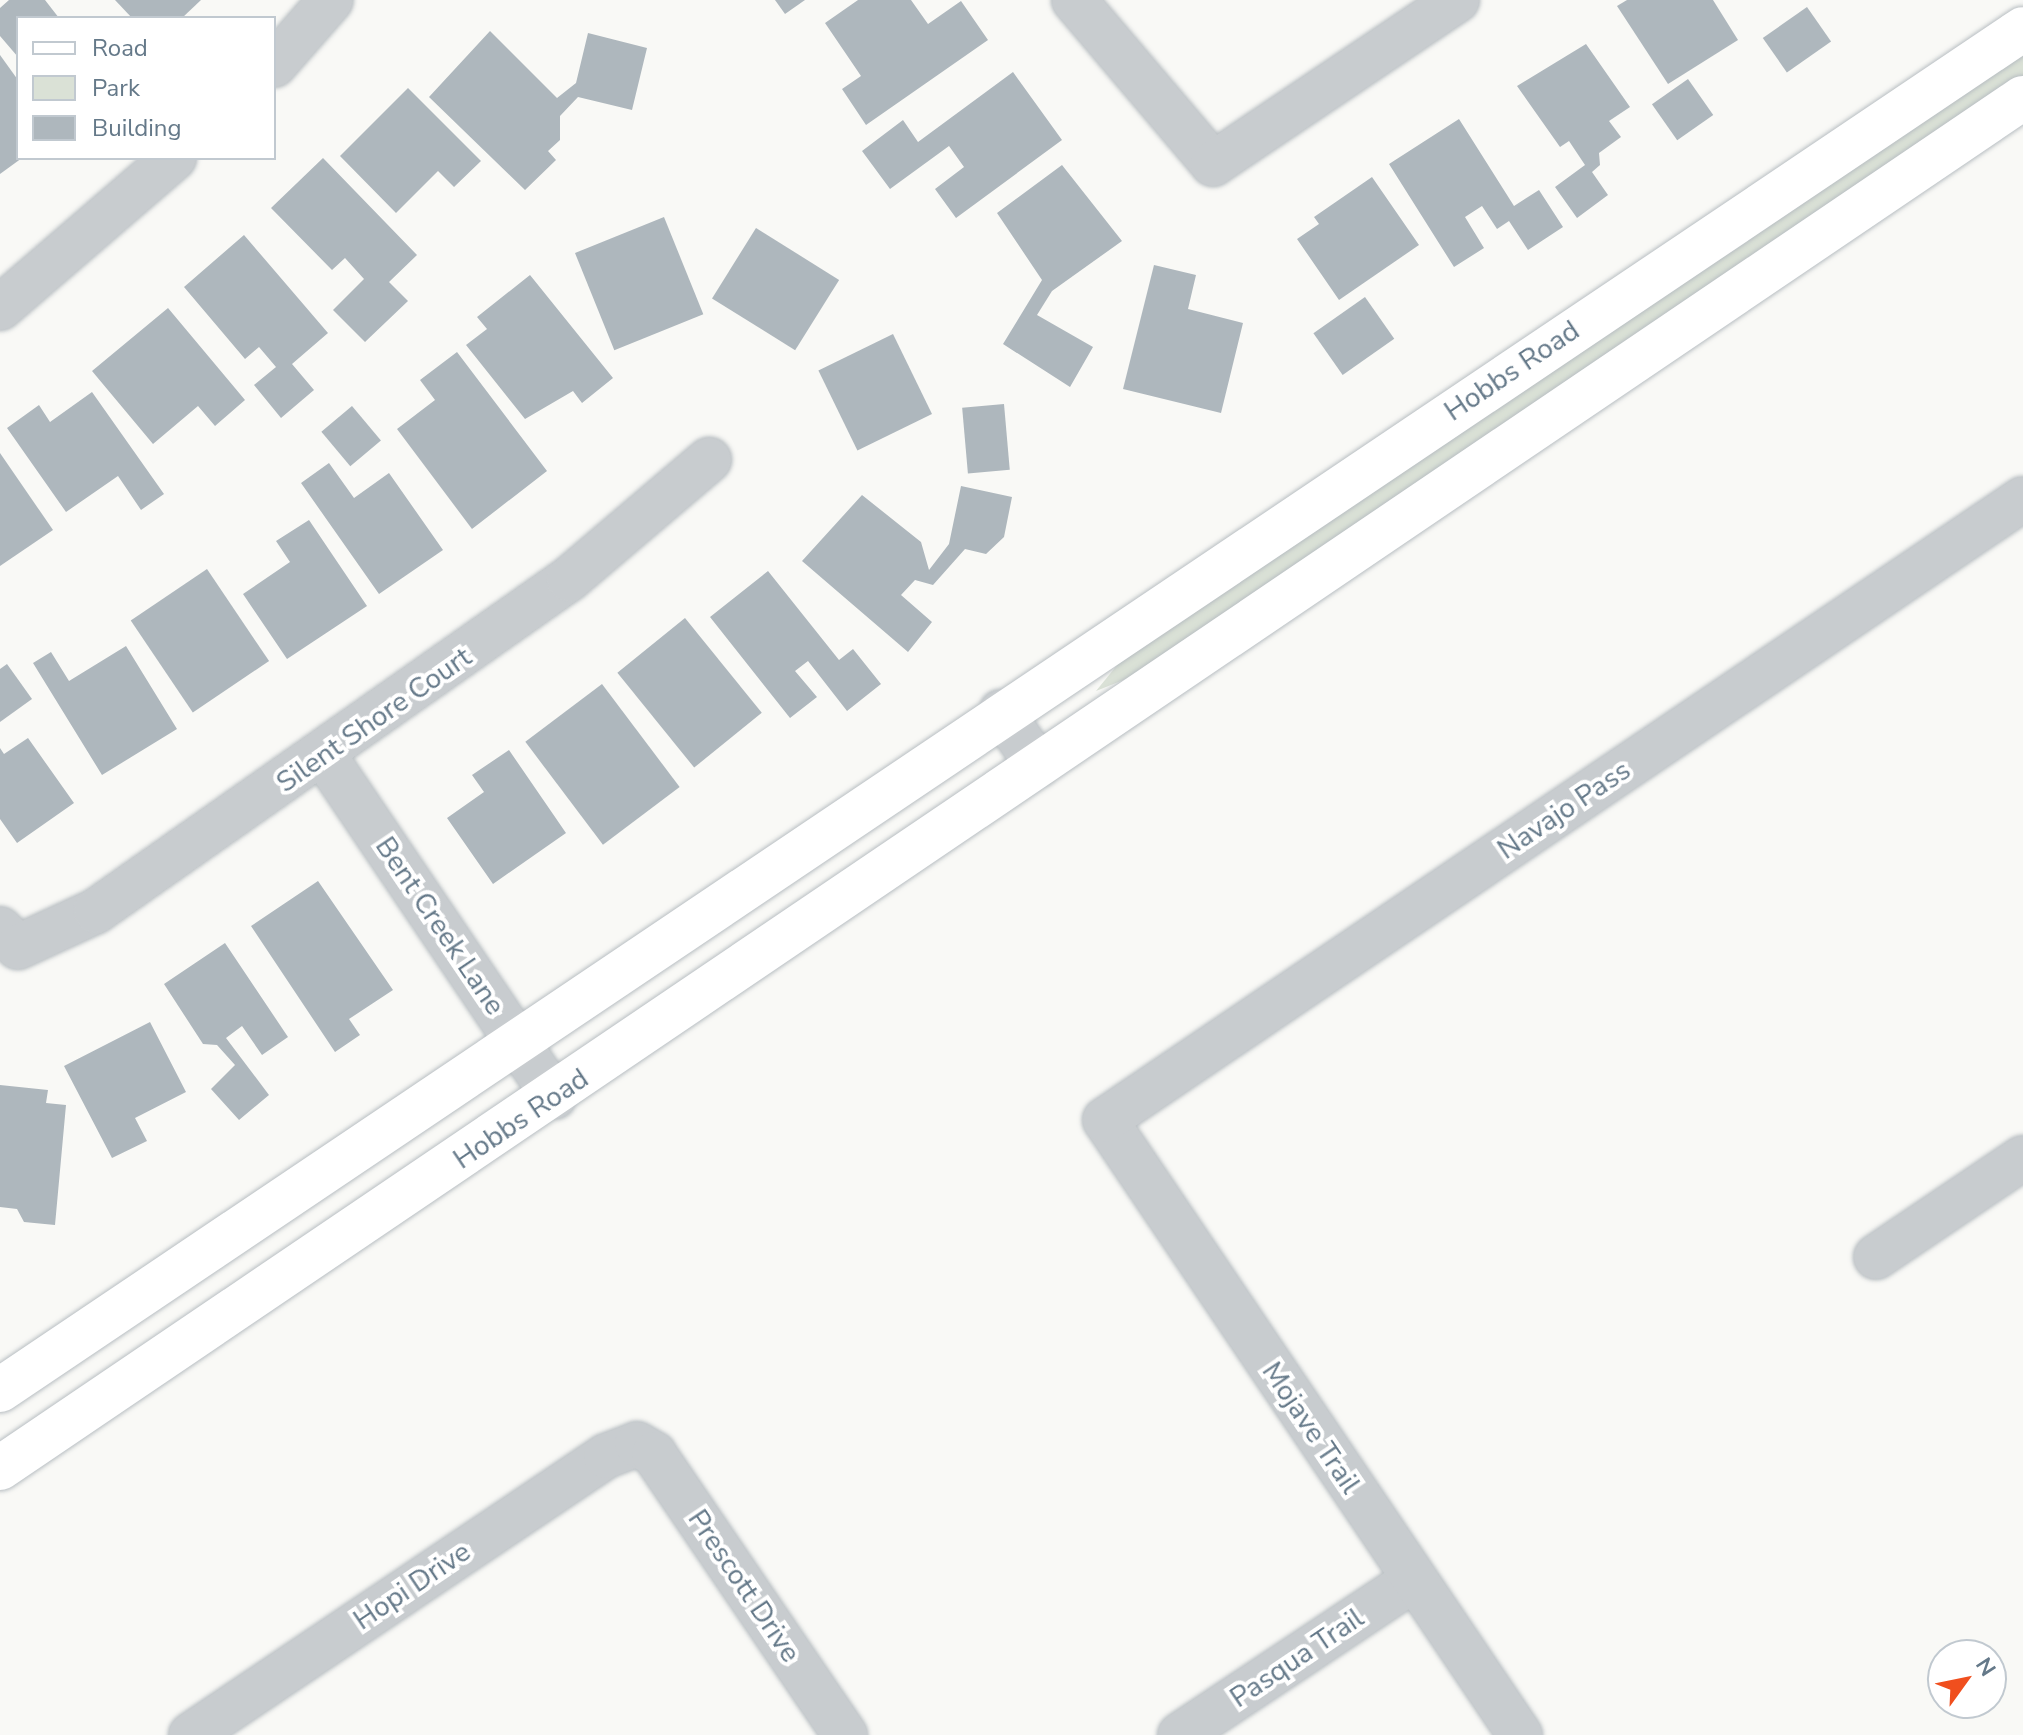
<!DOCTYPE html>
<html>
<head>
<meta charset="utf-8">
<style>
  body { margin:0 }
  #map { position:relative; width:2023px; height:1735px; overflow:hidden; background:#f9f9f6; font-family:"Nunito Sans",sans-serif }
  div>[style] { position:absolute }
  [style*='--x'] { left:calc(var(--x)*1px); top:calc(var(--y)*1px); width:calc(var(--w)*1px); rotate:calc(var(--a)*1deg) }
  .green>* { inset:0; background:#dae1d6 }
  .building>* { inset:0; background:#aeb7bd; transform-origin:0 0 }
  .roads { filter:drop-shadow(0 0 2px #b8bec2) drop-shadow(0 0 2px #b8bec2) }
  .street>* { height:44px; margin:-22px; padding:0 22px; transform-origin:22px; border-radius:22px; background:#c8cccf }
  .secondary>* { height:44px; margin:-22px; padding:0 22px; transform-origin:22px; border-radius:22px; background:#fff }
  span { translate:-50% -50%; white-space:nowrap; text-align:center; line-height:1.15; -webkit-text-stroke:8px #fff; paint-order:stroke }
  .street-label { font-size:28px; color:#657989 }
  .legend { position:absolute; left:16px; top:16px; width:260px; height:144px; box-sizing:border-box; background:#fff; border:2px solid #c1c9d0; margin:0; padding:10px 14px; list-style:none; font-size:24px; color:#657989 }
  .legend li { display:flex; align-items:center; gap:16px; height:40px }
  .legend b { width:40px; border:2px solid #c1c9d0 }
  .north { position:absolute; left:1927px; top:1639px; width:80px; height:80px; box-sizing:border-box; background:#fff; border:2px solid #c1c9d0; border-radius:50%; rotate:57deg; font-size:22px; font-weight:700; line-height:32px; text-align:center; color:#657989 }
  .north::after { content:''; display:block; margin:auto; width:28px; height:36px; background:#f04f1e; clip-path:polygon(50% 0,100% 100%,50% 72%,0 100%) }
</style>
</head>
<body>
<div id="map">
  <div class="green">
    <i style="clip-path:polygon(2023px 48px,2023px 77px,1136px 675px,1096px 691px,1127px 653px)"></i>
  </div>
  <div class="building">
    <i style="clip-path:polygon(9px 0,45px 0,59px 18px,18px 18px,18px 57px,0 36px,0 8px)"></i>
    <i style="clip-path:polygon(115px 0,201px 0,182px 18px,132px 18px)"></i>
    <i style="clip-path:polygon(775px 0,805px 0,785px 14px)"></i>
    <i style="clip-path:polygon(858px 0,911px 0,928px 24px,961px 1px,988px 40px,866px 125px,842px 89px,861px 76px,825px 23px)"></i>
    <i style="clip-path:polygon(1627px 0,1713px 0,1738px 40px,1668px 84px,1617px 6px)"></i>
    <i style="left:1807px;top:7px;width:42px;height:54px;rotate:55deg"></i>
    <i style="clip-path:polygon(490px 31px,557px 98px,576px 83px,588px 33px,647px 48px,632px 110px,578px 97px,560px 116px,560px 140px,548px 151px,556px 160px,525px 190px,429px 97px)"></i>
    <i style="clip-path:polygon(1586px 44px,1630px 107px,1609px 121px,1621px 137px,1599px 153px,1600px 165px,1592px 172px,1608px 195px,1577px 218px,1555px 187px,1585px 165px,1569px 141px,1560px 147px,1517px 86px)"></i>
    <i style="clip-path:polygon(0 55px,18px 80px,22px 158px,0 174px)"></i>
    <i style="clip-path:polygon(1013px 72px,1062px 140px,956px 218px,935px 189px,964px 167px,949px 146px,890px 189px,862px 151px,903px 120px,918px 142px)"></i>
    <i style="left:1688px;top:79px;width:44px;height:44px;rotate:55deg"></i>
    <i style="clip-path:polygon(408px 88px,481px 161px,454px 187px,438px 171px,396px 213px,340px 156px)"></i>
    <i style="clip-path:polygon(1459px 119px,1514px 206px,1539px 190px,1563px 227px,1528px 250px,1509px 221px,1497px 229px,1482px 206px,1465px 217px,1484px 248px,1454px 267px,1389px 164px)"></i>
    <i style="clip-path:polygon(323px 158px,417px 255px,389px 282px,408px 301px,365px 342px,333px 310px,364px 279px,345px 258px,332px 270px,271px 208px)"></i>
    <i style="clip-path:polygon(1062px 165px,1122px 241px,1052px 291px,1037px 315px,1093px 347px,1070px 387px,1003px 344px,1042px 280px,997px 213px)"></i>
    <i style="clip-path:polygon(1372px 177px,1419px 245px,1339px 300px,1297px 239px,1319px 224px,1314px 217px)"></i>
    <i style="left:664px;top:217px;width:105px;height:96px;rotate:68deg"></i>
    <i style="left:756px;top:228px;width:98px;height:83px;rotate:32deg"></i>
    <i style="clip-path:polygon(244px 235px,328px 333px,292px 364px,314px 390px,281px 418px,254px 385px,276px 367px,259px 347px,245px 359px,184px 287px)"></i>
    <i style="clip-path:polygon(1154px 265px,1196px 275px,1188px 309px,1243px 323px,1221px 413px,1123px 389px)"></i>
    <i style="clip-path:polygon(530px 275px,613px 378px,582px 403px,573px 391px,525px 419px,466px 345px,487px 329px,477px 317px)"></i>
    <i style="left:1365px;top:297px;width:51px;height:63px;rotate:55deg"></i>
    <i style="clip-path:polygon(168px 308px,245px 400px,215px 426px,198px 406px,153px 444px,92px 371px)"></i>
    <i style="left:893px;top:334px;width:89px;height:83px;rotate:64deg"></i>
    <i style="clip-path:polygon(457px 352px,547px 471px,472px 529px,397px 429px,435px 400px,420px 380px)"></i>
    <i style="clip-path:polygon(92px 392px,164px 494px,141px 510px,118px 476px,66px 512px,7px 428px,39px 405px,50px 422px)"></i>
    <i style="left:1004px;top:404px;width:66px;height:42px;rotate:85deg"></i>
    <i style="left:352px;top:406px;width:45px;height:40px;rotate:50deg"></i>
    <i style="clip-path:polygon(0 453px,53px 530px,0 566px)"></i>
    <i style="clip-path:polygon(329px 463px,354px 498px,389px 473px,443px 550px,379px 594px,301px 483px)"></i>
    <i style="clip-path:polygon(961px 486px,1012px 497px,1004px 537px,986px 554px,965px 549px,933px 585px,915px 580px,901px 595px,932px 622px,908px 652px,802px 561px,862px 495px,921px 542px,929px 570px,949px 544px)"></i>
    <i style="clip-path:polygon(309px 520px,367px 606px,287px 659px,243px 594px,290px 562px,276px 541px)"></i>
    <i style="left:207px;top:569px;width:111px;height:92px;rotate:56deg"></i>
    <i style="clip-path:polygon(768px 571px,839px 660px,853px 649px,881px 684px,847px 711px,808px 661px,795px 671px,817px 697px,790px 718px,710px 617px)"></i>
    <i style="left:685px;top:618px;width:122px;height:87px;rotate:51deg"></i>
    <i style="clip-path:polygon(126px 646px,177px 729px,102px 775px,33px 663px,51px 652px,69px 681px)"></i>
    <i style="clip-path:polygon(7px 664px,32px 699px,0 722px,0 669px)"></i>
    <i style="left:602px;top:684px;width:129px;height:96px;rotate:53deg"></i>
    <i style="clip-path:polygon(28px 738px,74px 803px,17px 843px,0 819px,0 748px,4px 754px)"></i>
    <i style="clip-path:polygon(509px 750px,566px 833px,493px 884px,447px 818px,484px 792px,472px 775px)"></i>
    <i style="clip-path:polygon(318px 881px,393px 990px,349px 1019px,360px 1035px,335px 1052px,251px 926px)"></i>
    <i style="clip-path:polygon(225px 943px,288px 1037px,262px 1055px,242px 1026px,226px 1038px,269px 1095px,239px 1120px,211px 1089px,235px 1065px,217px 1045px,203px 1044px,164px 984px)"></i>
    <i style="clip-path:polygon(150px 1022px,186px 1092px,135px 1118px,147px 1141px,112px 1158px,64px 1066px)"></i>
    <i style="clip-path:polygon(0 1085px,48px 1090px,46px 1103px,66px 1105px,55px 1225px,24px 1222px,17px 1209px,0 1207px)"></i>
  </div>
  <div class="roads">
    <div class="street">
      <i style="--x:1074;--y:0;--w:215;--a:49.7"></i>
      <i style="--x:1213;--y:164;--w:294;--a:-33.9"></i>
      <i style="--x:274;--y:65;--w:86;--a:-48.8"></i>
      <i style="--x:0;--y:308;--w:230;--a:-40.8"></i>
      <i style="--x:1001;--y:712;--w:65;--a:55.1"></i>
      <i style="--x:325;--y:757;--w:410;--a:56"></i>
      <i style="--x:0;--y:929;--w:25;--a:45"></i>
      <i style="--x:18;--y:947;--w:86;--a:-24.8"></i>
      <i style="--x:96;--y:911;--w:578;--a:-35.07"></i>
      <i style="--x:569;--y:579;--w:184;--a:-40.4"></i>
      <i style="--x:1876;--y:1257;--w:177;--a:-34"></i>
      <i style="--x:191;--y:1735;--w:500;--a:-33.91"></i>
      <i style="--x:606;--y:1456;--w:33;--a:-21"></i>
      <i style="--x:637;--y:1444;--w:20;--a:30"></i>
      <i style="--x:654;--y:1454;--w:340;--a:55.8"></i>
      <i style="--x:1180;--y:1735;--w:280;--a:-33.6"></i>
      <i style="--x:1520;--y:1735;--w:742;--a:-124.01"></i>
      <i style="--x:1105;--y:1120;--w:1108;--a:-34.08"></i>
    </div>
    <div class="secondary">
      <i style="--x:0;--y:1390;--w:2438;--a:-33.93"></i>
      <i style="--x:0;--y:1468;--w:2443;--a:-34.11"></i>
    </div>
  </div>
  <div class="street-label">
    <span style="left:1512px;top:371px;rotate:-34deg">Hobbs Road</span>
    <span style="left:374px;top:720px;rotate:-35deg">Silent Shore Court</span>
    <span style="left:1564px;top:810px;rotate:-34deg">Navajo Pass</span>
    <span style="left:440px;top:926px;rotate:56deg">Bent Creek Lane</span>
    <span style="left:521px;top:1119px;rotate:-34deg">Hobbs Road</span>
    <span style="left:1311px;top:1428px;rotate:56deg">Mojave Trail</span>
    <span style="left:412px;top:1586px;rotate:-34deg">Hopi Drive</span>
    <span style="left:744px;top:1586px;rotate:56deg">Prescott Drive</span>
    <span style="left:1297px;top:1658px;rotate:-34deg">Pasqua Trail</span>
  </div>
  <ul class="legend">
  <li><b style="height:10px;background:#fff"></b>Road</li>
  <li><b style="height:22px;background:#dae1d6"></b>Park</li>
  <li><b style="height:22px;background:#aeb7bd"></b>Building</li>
  </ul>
  <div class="north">N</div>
</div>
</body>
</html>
